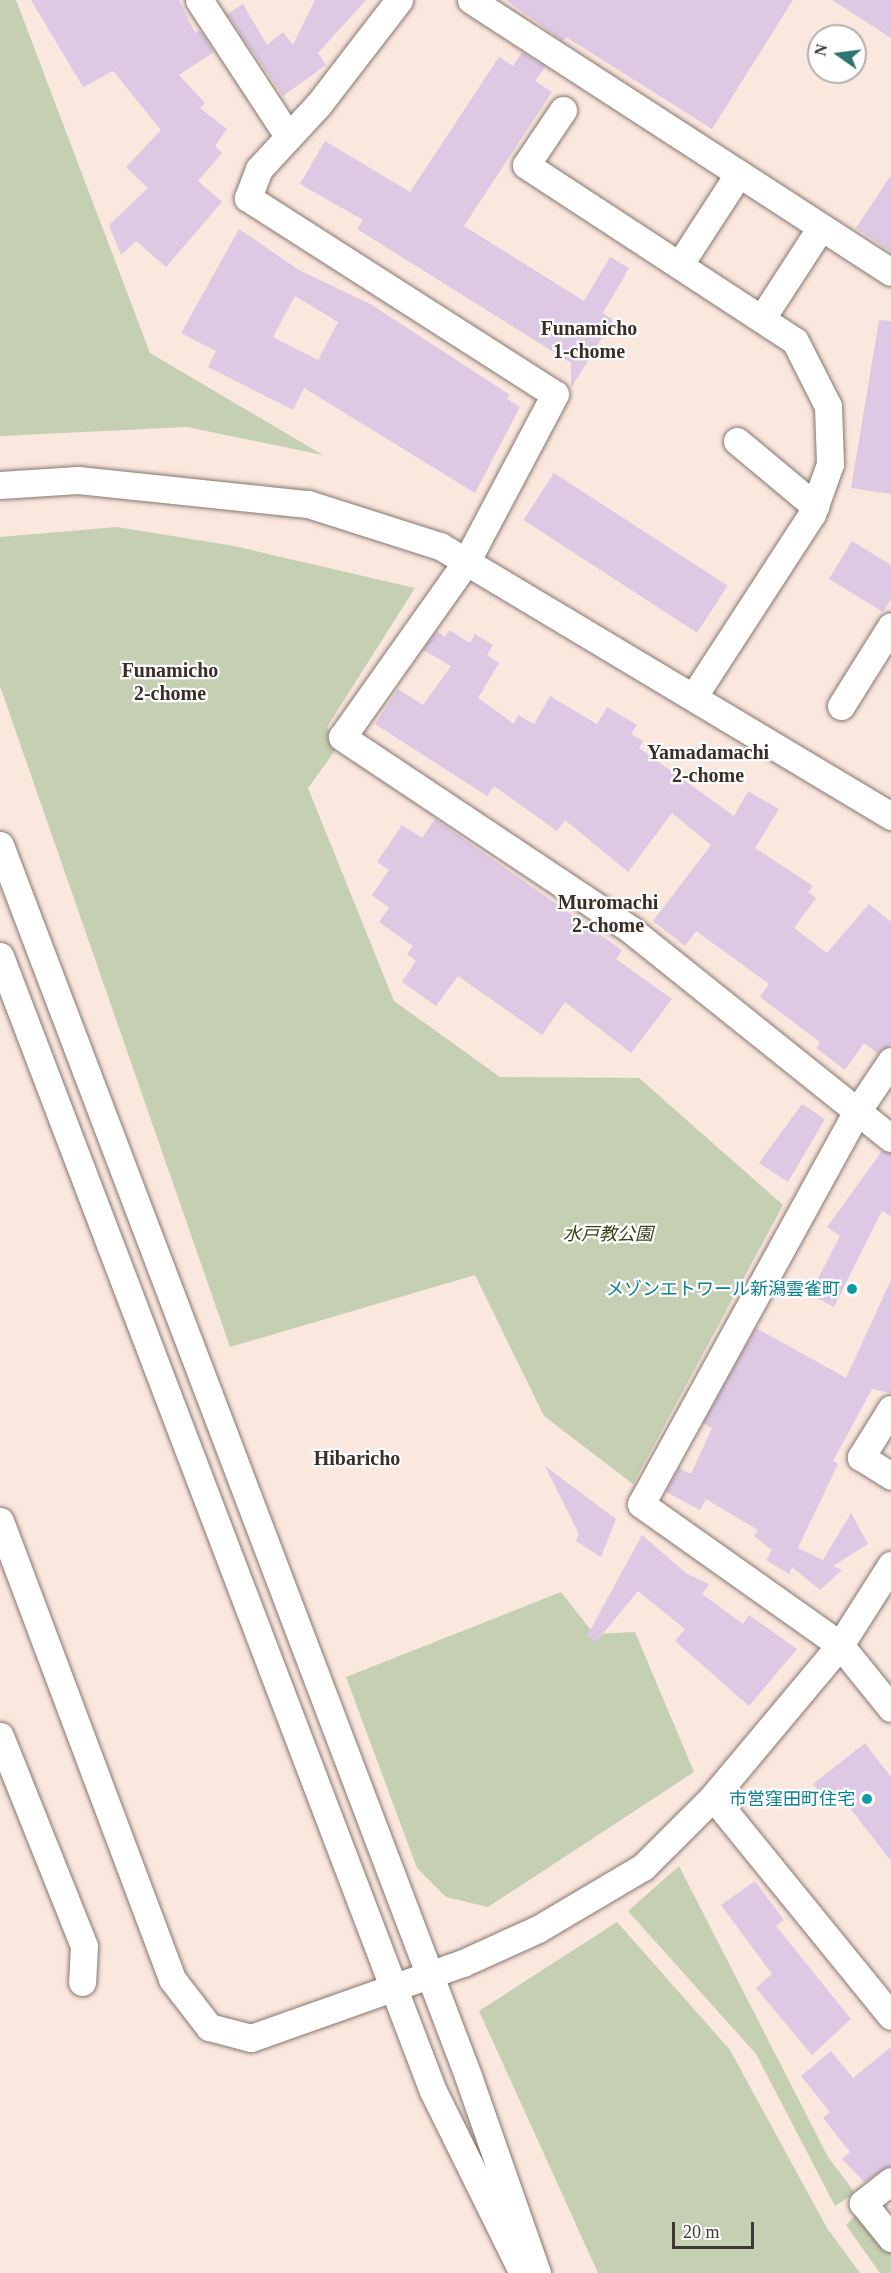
<!DOCTYPE html>
<html>
<head>
<meta charset="utf-8">
<style>
  body { margin:0 }
  #map { position:relative; width:891px; height:2273px; overflow:hidden; background:#fae7de; font-family:"Times New Roman","Noto Sans JP",serif }
  div>[style] { position:absolute }
  [style*='--x'] { left:calc(var(--x)*1px); top:calc(var(--y)*1px); width:calc(var(--w)*1px); rotate:calc(var(--a)*1deg) }
  .green>* { inset:0; background:#c5cfb1 }
  .building>* { inset:0; background:#dec9e4; transform-origin:0 0 }
  .roads { filter:drop-shadow(0 0 2px #87776f) drop-shadow(0 0 2px #87776f) }
  .minor>* { height:27px; margin:-13.5px; padding:0 13.5px; transform-origin:13.5px; border-radius:13.5px; background:#fff }
  .dots>* { width:16px; height:16px; translate:-50% -50%; box-sizing:border-box; border:3px solid #fff; border-radius:50% }
  span { translate:-50% -50%; white-space:nowrap; text-align:center; line-height:1.15; -webkit-text-stroke:4.5px #fff; paint-order:stroke }
  .park-label { font-size:18px; color:#354211; font-style:italic }
  .culture-label { font-size:18px; color:#0d838f }
  .right { translate:-100% -50%; text-align:right }
  .neighbourhood-label { font-size:20px; color:#3b2e27; font-weight:700 }
  .north { position:absolute; left:807px; top:24px; width:60px; height:60px; box-sizing:border-box; background:#fff; border:2px solid #b2afae; border-radius:50%; rotate:284deg; font-size:16px; font-weight:700; line-height:24px; text-align:center; color:#3f3834 }
  .north::after { content:''; display:block; margin:auto; width:21px; height:27px; background:#2d756f; clip-path:polygon(50% 0,100% 100%,50% 72%,0 100%) }
  .scale { position:absolute; left:672px; top:2222px; width:82px; height:27px; box-sizing:border-box; border:3px solid #3f3834; border-top:0; padding-left:8px; font-size:18px; line-height:21px; white-space:nowrap; color:#3f3834; -webkit-text-stroke:4px #fff; paint-order:stroke }
</style>
</head>
<body>
<div id="map">
  <div class="green">
    <i style="clip-path:polygon(0 0,16px 0,150px 353px,323px 455px,187px 427px,0 436px)"></i>
    <i style="clip-path:polygon(117px 527px,234px 546px,415px 588px,327px 727px,339px 745px,308px 788px,394px 1001px,500px 1077px,639px 1078px,783px 1205px,633px 1484px,544px 1416px,475px 1275px,230px 1347px,0 686px,0 537px)"></i>
    <i style="clip-path:polygon(561px 1592px,594px 1634px,635px 1632px,694px 1772px,488px 1907px,446px 1897px,417px 1868px,346px 1677px)"></i>
    <i style="clip-path:polygon(679px 1866px,828px 2157px,855px 2193px,835px 2206px,756px 2054px,628px 1911px)"></i>
    <i style="clip-path:polygon(617px 1922px,730px 2050px,827px 2228px,860px 2273px,598px 2273px,479px 2011px)"></i>
    <i style="clip-path:polygon(862px 2209px,891px 2246px,891px 2273px,880px 2273px,846px 2225px)"></i>
  </div>
  <div class="building">
    <i style="clip-path:polygon(31px 0,179px 0,195px 33px,200px 30px,214px 52px,179px 75px,205px 103px,200px 108px,227px 129px,215px 146px,222px 153px,198px 181px,222px 202px,166px 267px,136px 241px,121px 255px,109px 225px,148px 188px,126px 167px,161px 130px,113px 71px,83px 87px)"></i>
    <i style="clip-path:polygon(315px 0,366px 0,318px 53px,326px 65px,283px 96px,227px 14px,243px 4px,267px 45px,283px 32px,293px 45px)"></i>
    <i style="clip-path:polygon(506px 0,793px 0,712px 129px,566px 37px,563px 41px)"></i>
    <i style="clip-path:polygon(832px 0,891px 0,891px 38px)"></i>
    <i style="clip-path:polygon(522px 52px,545px 67px,535px 81px,552px 92px,464px 226px,584px 301px,610px 257px,629px 268px,603px 313px,613px 320px,571px 388px,571px 363px,357px 229px,363px 220px,300px 184px,325px 141px,410px 192px,499px 57px,513px 66px)"></i>
    <i style="clip-path:polygon(891px 175px,891px 252px,856px 228px)"></i>
    <i style="clip-path:polygon(evenodd,239px 229px,299px 270px,372px 305px,510px 395px,507px 399px,520px 407px,475px 493px,304px 388px,293px 410px,208px 367px,216px 351px,181px 333px,239px 229px,295px 296px,338px 322px,318px 360px,273px 337px,295px 296px)"></i>
    <i style="clip-path:polygon(879px 320px,891px 321px,891px 494px,851px 488px)"></i>
    <i style="left:554px;top:473px;width:207px;height:56px;rotate:33deg"></i>
    <i style="clip-path:polygon(852px 541px,891px 565px,891px 599px,883px 612px,829px 579px)"></i>
    <i style="clip-path:polygon(449px 630px,470px 643px,475px 634px,493px 645px,487px 655px,499px 663px,478px 698px,514px 724px,518px 715px,534px 724px,550px 696px,597px 724px,607px 707px,637px 725px,631px 734px,643px 741px,639px 748px,734px 816px,748px 791px,779px 809px,755px 848px,813px 886px,808px 892px,816px 898px,794px 928px,827px 953px,869px 904px,891px 922px,891px 1045px,877px 1053px,864px 1043px,845px 1070px,816px 1048px,820px 1042px,760px 997px,769px 984px,696px 931px,685px 946px,653px 921px,711px 845px,672px 813px,628px 872px,565px 820px,557px 831px,494px 786px,487px 796px,375px 724px,398px 689px,423px 705px,451px 666px,423px 650px,436px 631px,445px 637px)"></i>
    <i style="clip-path:polygon(435px 819px,622px 950px,616px 959px,672px 999px,631px 1053px,565px 1002px,542px 1035px,458px 976px,436px 1006px,402px 982px,416px 961px,407px 954px,413px 946px,379px 922px,389px 908px,372px 895px,389px 870px,377px 862px,402px 825px,422px 838px)"></i>
    <i style="clip-path:polygon(802px 1104px,825px 1119px,788px 1182px,759px 1163px)"></i>
    <i style="clip-path:polygon(882px 1151px,891px 1153px,891px 1216px,882px 1211px,834px 1307px,810px 1294px,840px 1236px,827px 1227px)"></i>
    <i style="clip-path:polygon(891px 1280px,891px 1393px,872px 1389px,833px 1461px,838px 1464px,798px 1548px,823px 1560px,851px 1513px,868px 1544px,833px 1566px,842px 1570px,820px 1590px,792px 1567px,789px 1574px,766px 1560px,772px 1550px,754px 1536px,758px 1530px,706px 1499px,700px 1510px,666px 1492px,679px 1468px,691px 1474px,712px 1428px,703px 1423px,756px 1328px,846px 1378px)"></i>
    <i style="clip-path:polygon(545px 1466px,616px 1519px,601px 1557px,576px 1541px,579px 1534px)"></i>
    <i style="clip-path:polygon(642px 1535px,687px 1574px,709px 1584px,702px 1594px,743px 1624px,749px 1615px,797px 1649px,749px 1706px,675px 1641px,685px 1629px,638px 1591px,596px 1642px,587px 1636px)"></i>
    <i style="clip-path:polygon(865px 1743px,891px 1777px,891px 1861px,839px 1794px,828px 1803px,813px 1784px)"></i>
    <i style="clip-path:polygon(755px 1881px,784px 1920px,776px 1926px,851px 2019px,812px 2055px,756px 1988px,772px 1974px,721px 1905px)"></i>
    <i style="clip-path:polygon(891px 2047px,891px 2166px,864px 2182px,842px 2159px,850px 2152px,823px 2118px,830px 2112px,801px 2076px,831px 2051px,853px 2078px)"></i>
  </div>
  <div class="roads">
    <div class="minor">
      <i style="--x:199;--y:0;--w:163;--a:56.8"></i>
      <i style="--x:399;--y:0;--w:133;--a:127.6"></i>
      <i style="--x:318;--y:105;--w:87;--a:132.7"></i>
      <i style="--x:259;--y:169;--w:31;--a:111"></i>
      <i style="--x:248;--y:198;--w:364;--a:32.6"></i>
      <i style="--x:555;--y:394;--w:190;--a:117.9"></i>
      <i style="--x:466;--y:562;--w:214;--a:125.3"></i>
      <i style="--x:342;--y:737;--w:348;--a:33.7"></i>
      <i style="--x:631;--y:930;--w:333;--a:38.7"></i>
      <i style="--x:471;--y:0;--w:500;--a:32.93"></i>
      <i style="--x:563;--y:110;--w:66;--a:123.9"></i>
      <i style="--x:526;--y:165;--w:321;--a:33.2"></i>
      <i style="--x:795;--y:341;--w:73;--a:63.1"></i>
      <i style="--x:828;--y:406;--w:58;--a:88"></i>
      <i style="--x:830;--y:464;--w:53;--a:109.8"></i>
      <i style="--x:812;--y:514;--w:218;--a:123"></i>
      <i style="--x:680;--y:264;--w:108;--a:-57"></i>
      <i style="--x:762;--y:318;--w:108;--a:-57"></i>
      <i style="--x:737;--y:441;--w:102;--a:39.8"></i>
      <i style="--x:0;--y:485;--w:78;--a:-3.7"></i>
      <i style="--x:78;--y:480;--w:231;--a:6"></i>
      <i style="--x:308;--y:504;--w:139;--a:17.7"></i>
      <i style="--x:440;--y:546;--w:526;--a:30.91"></i>
      <i style="--x:841;--y:706;--w:94;--a:-58"></i>
      <i style="--x:0;--y:845;--w:1317;--a:69.18"></i>
      <i style="--x:468;--y:2076;--w:209;--a:70.7"></i>
      <i style="--x:0;--y:956;--w:1215;--a:69.12"></i>
      <i style="--x:433;--y:2091;--w:194;--a:63.7"></i>
      <i style="--x:891;--y:1061;--w:63;--a:123.9"></i>
      <i style="--x:856;--y:1113;--w:446;--a:118.8"></i>
      <i style="--x:641;--y:1504;--w:244;--a:35.3"></i>
      <i style="--x:840;--y:1645;--w:81;--a:51"></i>
      <i style="--x:891;--y:1409;--w:57;--a:122"></i>
      <i style="--x:861;--y:1457;--w:36;--a:32"></i>
      <i style="--x:0;--y:1521;--w:489;--a:69.4"></i>
      <i style="--x:172;--y:1979;--w:61;--a:52.4"></i>
      <i style="--x:209;--y:2027;--w:43;--a:14.7"></i>
      <i style="--x:251;--y:2038;--w:225;--a:-19.5"></i>
      <i style="--x:463;--y:1963;--w:82;--a:-24.4"></i>
      <i style="--x:538;--y:1929;--w:122;--a:-30.6"></i>
      <i style="--x:643;--y:1867;--w:99;--a:-45"></i>
      <i style="--x:713;--y:1797;--w:198;--a:-50.1"></i>
      <i style="--x:840;--y:1645;--w:95;--a:-57.5"></i>
      <i style="--x:0;--y:1736;--w:226;--a:68.2"></i>
      <i style="--x:84;--y:1946;--w:36;--a:93"></i>
      <i style="--x:713;--y:1797;--w:282;--a:50.9"></i>
      <i style="--x:891;--y:2181;--w:36;--a:142"></i>
      <i style="--x:863;--y:2203;--w:45;--a:51.3"></i>
    </div>
  </div>
  <div class="dots">
    <i style="left:852px;top:1289px;background:#0f9aa8"></i>
    <i style="left:867px;top:1799px;background:#0f9aa8"></i>
  </div>
  <div class="park-label">
    <span style="left:608px;top:1234px">水戸教公園</span>
  </div>
  <div class="culture-label">
    <span class="right" style="left:840px;top:1289px">メゾンエトワール新潟雲雀町</span>
    <span class="right" style="left:855px;top:1799px">市営窪田町住宅</span>
  </div>
  <div class="neighbourhood-label">
    <span style="left:589px;top:340px">Funamicho<br>1-chome</span>
    <span style="left:170px;top:682px">Funamicho<br>2-chome</span>
    <span style="left:708px;top:764px">Yamadamachi<br>2-chome</span>
    <span style="left:608px;top:914px">Muromachi<br>2-chome</span>
    <span style="left:357px;top:1458px">Hibaricho</span>
  </div>
  <div class="north">N</div>
  <div class="scale">20 m</div>
</div>
</body>
</html>
